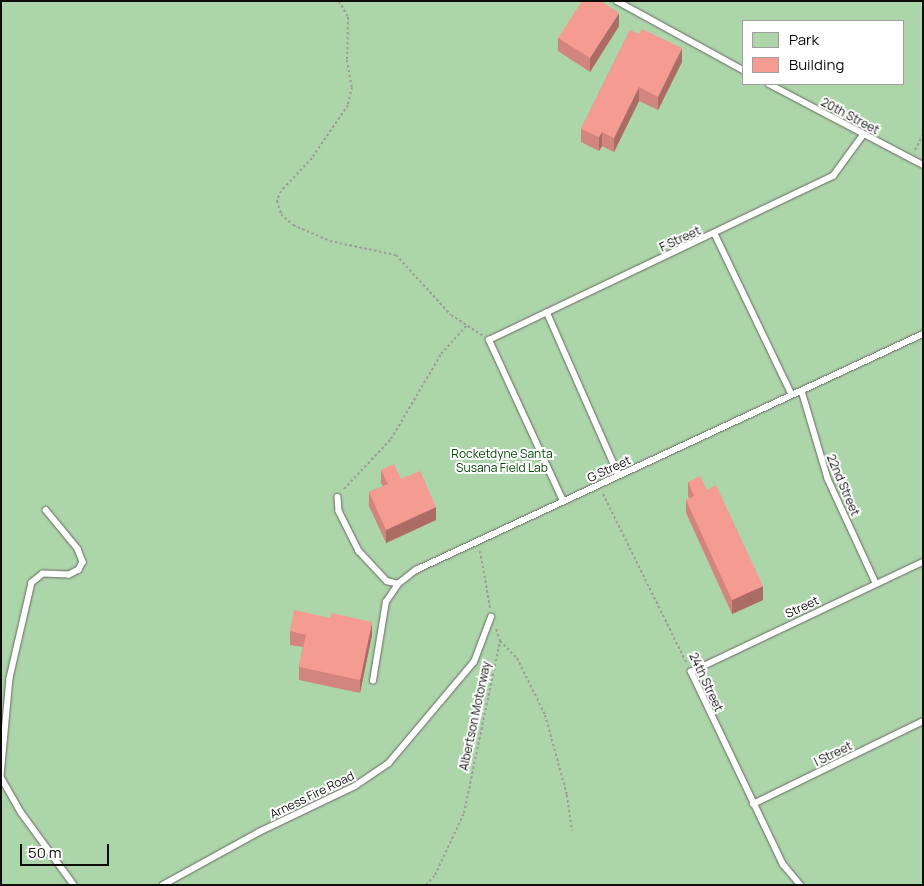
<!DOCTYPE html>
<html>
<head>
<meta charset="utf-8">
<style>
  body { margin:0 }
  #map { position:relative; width:924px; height:886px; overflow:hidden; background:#f0ede9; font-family:Manrope,sans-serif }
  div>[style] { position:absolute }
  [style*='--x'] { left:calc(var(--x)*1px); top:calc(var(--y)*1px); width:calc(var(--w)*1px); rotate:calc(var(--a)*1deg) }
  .green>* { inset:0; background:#add5aa }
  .path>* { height:2px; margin-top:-1px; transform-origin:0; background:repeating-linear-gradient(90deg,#9d9b98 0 2.5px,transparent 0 5px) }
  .roads { filter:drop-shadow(0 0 1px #696763) drop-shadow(0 0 1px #696763) }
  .lane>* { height:5.5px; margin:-2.75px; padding:0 2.75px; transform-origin:2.75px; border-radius:2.75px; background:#fff }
  .wall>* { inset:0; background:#d2857e }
  .shaded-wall>* { inset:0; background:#ab6c66 }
  .building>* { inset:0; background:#f49b92 }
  span { translate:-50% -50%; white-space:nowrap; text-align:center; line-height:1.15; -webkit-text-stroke:4px #fff; paint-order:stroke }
  .street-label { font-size:12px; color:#0d0c0b }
  .park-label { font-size:12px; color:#084809 }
  .frame { position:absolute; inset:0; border:2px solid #0d0c0b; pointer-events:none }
  .legend { position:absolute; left:742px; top:20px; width:162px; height:65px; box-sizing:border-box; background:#fff; border:1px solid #9e9e9d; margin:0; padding:6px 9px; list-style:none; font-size:15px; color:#0d0c0b }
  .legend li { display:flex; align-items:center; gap:10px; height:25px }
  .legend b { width:25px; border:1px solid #9e9e9d }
  .scale { position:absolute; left:20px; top:844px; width:89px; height:22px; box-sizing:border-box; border:2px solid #0d0c0b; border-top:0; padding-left:6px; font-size:15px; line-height:18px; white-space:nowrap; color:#0d0c0b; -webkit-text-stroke:4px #fff; paint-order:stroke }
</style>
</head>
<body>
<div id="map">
  <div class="green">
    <i style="clip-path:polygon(evenodd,1px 1px,923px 1px,923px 885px,1px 885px,1px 1px,743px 21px,903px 21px,903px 84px,743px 84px,743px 21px)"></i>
  </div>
  <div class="path">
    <i style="--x:339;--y:1;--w:18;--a:61"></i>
    <i style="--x:348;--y:17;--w:43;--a:91.3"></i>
    <i style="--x:347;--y:60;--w:27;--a:80"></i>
    <i style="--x:352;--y:87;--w:18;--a:103"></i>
    <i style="--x:348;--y:105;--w:64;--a:124.2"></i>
    <i style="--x:312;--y:158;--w:45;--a:133.2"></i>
    <i style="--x:281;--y:191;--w:11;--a:112"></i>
    <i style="--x:277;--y:201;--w:14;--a:73"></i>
    <i style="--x:281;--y:214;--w:16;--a:43"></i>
    <i style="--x:293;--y:225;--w:40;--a:23.4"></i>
    <i style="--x:330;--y:241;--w:67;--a:12"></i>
    <i style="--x:396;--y:255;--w:81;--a:47.5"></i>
    <i style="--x:451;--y:315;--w:38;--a:33"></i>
    <i style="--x:915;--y:150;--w:18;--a:-63"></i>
    <i style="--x:344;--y:489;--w:69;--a:-46.8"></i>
    <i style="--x:391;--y:439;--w:99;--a:-59.5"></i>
    <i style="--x:441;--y:354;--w:38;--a:-48"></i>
    <i style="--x:603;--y:494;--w:190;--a:63.7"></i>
    <i style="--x:480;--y:551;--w:58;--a:80"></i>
    <i style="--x:500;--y:641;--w:24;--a:45"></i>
    <i style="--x:517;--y:658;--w:64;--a:63.8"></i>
    <i style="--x:545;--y:715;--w:83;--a:74.6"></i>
    <i style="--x:567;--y:795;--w:36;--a:82"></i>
    <i style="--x:426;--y:885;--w:13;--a:-48"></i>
    <i style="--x:435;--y:875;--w:68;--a:-64.9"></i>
    <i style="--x:464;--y:813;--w:176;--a:-78.2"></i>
    <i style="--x:500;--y:641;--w:13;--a:-108"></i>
  </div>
  <div class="roads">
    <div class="lane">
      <i style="--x:617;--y:1;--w:144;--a:28.7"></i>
      <i style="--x:769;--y:84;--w:174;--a:27.7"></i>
      <i style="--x:715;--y:234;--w:178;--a:64.4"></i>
      <i style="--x:547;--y:312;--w:178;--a:66.2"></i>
      <i style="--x:802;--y:391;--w:92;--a:73.5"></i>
      <i style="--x:828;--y:479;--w:115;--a:65.2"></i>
      <i style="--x:338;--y:497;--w:14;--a:86"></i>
      <i style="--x:339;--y:511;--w:45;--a:63.4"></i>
      <i style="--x:359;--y:551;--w:41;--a:47"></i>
      <i style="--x:387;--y:581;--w:11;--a:15"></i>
      <i style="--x:563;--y:501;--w:177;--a:-114.7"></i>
      <i style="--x:489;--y:340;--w:381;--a:-25.5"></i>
      <i style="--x:833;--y:176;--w:51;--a:-53.8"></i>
      <i style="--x:46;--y:510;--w:50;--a:50.6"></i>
      <i style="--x:78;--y:549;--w:14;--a:69"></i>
      <i style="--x:83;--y:562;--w:9;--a:117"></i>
      <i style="--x:79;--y:570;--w:11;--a:153"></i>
      <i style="--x:69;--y:575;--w:26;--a:-178"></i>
      <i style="--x:43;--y:574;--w:14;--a:141"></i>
      <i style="--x:32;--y:583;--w:98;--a:103"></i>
      <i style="--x:10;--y:678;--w:99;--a:95.2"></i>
      <i style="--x:1;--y:777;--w:40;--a:60.3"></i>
      <i style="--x:21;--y:812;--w:90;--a:54"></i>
      <i style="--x:373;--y:681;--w:80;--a:-80.7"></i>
      <i style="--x:386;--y:602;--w:22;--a:-56"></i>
      <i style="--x:398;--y:584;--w:23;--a:-38"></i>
      <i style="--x:416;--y:570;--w:559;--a:-24.96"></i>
      <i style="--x:753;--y:804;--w:189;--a:-26"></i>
      <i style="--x:163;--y:885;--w:110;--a:-28.9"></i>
      <i style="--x:259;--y:832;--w:106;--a:-25.6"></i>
      <i style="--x:355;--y:786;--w:40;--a:-34"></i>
      <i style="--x:388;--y:764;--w:133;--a:-49.9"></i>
      <i style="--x:474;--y:662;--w:48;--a:-69.3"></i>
      <i style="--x:800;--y:885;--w:26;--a:-130"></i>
      <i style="--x:783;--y:865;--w:214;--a:-115.5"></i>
      <i style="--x:691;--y:672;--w:257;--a:-25.4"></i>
    </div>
  </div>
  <div class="wall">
    <i style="clip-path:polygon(619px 26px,590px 72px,558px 51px,558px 38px)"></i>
    <i style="clip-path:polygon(630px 30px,682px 62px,658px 110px,639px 101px,614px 152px,602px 146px,599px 151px,581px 142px,581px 129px)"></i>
    <i style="clip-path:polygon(381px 470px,401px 479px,436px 520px,386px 543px,369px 506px,369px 492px,383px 486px,381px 483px)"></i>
    <i style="clip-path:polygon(688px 482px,707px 490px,763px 600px,732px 614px,686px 513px,686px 500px,689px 499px,688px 495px)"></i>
    <i style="clip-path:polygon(290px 631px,372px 635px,360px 693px,299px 680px,299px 667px,303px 647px,290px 645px)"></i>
  </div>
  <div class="shaded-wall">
    <i style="clip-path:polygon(619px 13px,619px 26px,590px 72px,590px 58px)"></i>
    <i style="clip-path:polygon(682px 48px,682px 62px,658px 110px,658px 97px)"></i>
    <i style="clip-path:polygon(639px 87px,639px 101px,614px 152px,614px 138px)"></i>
    <i style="clip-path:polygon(602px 132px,602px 146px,599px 151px,599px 137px)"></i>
    <i style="clip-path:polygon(436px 507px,436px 520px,386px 543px,386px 530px)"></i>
    <i style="clip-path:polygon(763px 586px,763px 600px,732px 614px,732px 600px)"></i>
    <i style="clip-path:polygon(372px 622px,372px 635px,360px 693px,360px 680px)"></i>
  </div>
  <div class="building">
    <i style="clip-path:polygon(582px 1px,601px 1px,619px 13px,590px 58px,558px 38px)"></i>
    <i style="clip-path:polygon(642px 29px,682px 48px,658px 97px,639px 87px,614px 138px,602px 132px,599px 137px,581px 129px,630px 30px,639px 34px)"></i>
    <i style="clip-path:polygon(394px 464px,401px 479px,420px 471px,436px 507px,386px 530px,369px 492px,388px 484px,381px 470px)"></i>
    <i style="clip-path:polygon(700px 476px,707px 490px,716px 485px,763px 586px,732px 600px,686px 500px,694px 496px,688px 482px)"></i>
    <i style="clip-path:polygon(294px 610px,330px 618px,331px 613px,372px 622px,360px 680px,299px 667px,306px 635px,290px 631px)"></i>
  </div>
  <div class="street-label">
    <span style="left:850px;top:116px;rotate:28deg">20th Street</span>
    <span style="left:680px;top:239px;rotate:-25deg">F Street</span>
    <span style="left:609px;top:469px;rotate:-25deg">G Street</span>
    <span style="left:843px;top:485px;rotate:67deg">22nd Street</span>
    <span style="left:802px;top:607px;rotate:-25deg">Street</span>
    <span style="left:706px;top:682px;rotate:65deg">24th Street</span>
    <span style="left:475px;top:716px;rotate:-78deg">Albertson Motorway</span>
    <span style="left:833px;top:754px;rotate:-26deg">I Street</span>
    <span style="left:312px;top:795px;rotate:-26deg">Arness Fire Road</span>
  </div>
  <div class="park-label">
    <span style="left:502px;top:461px">Rocketdyne Santa<br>Susana Field Lab</span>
  </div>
  <div class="frame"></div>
  <ul class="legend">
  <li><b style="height:14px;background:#add5aa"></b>Park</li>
  <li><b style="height:14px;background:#f49b92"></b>Building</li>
  </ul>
  <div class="scale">50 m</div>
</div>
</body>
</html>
